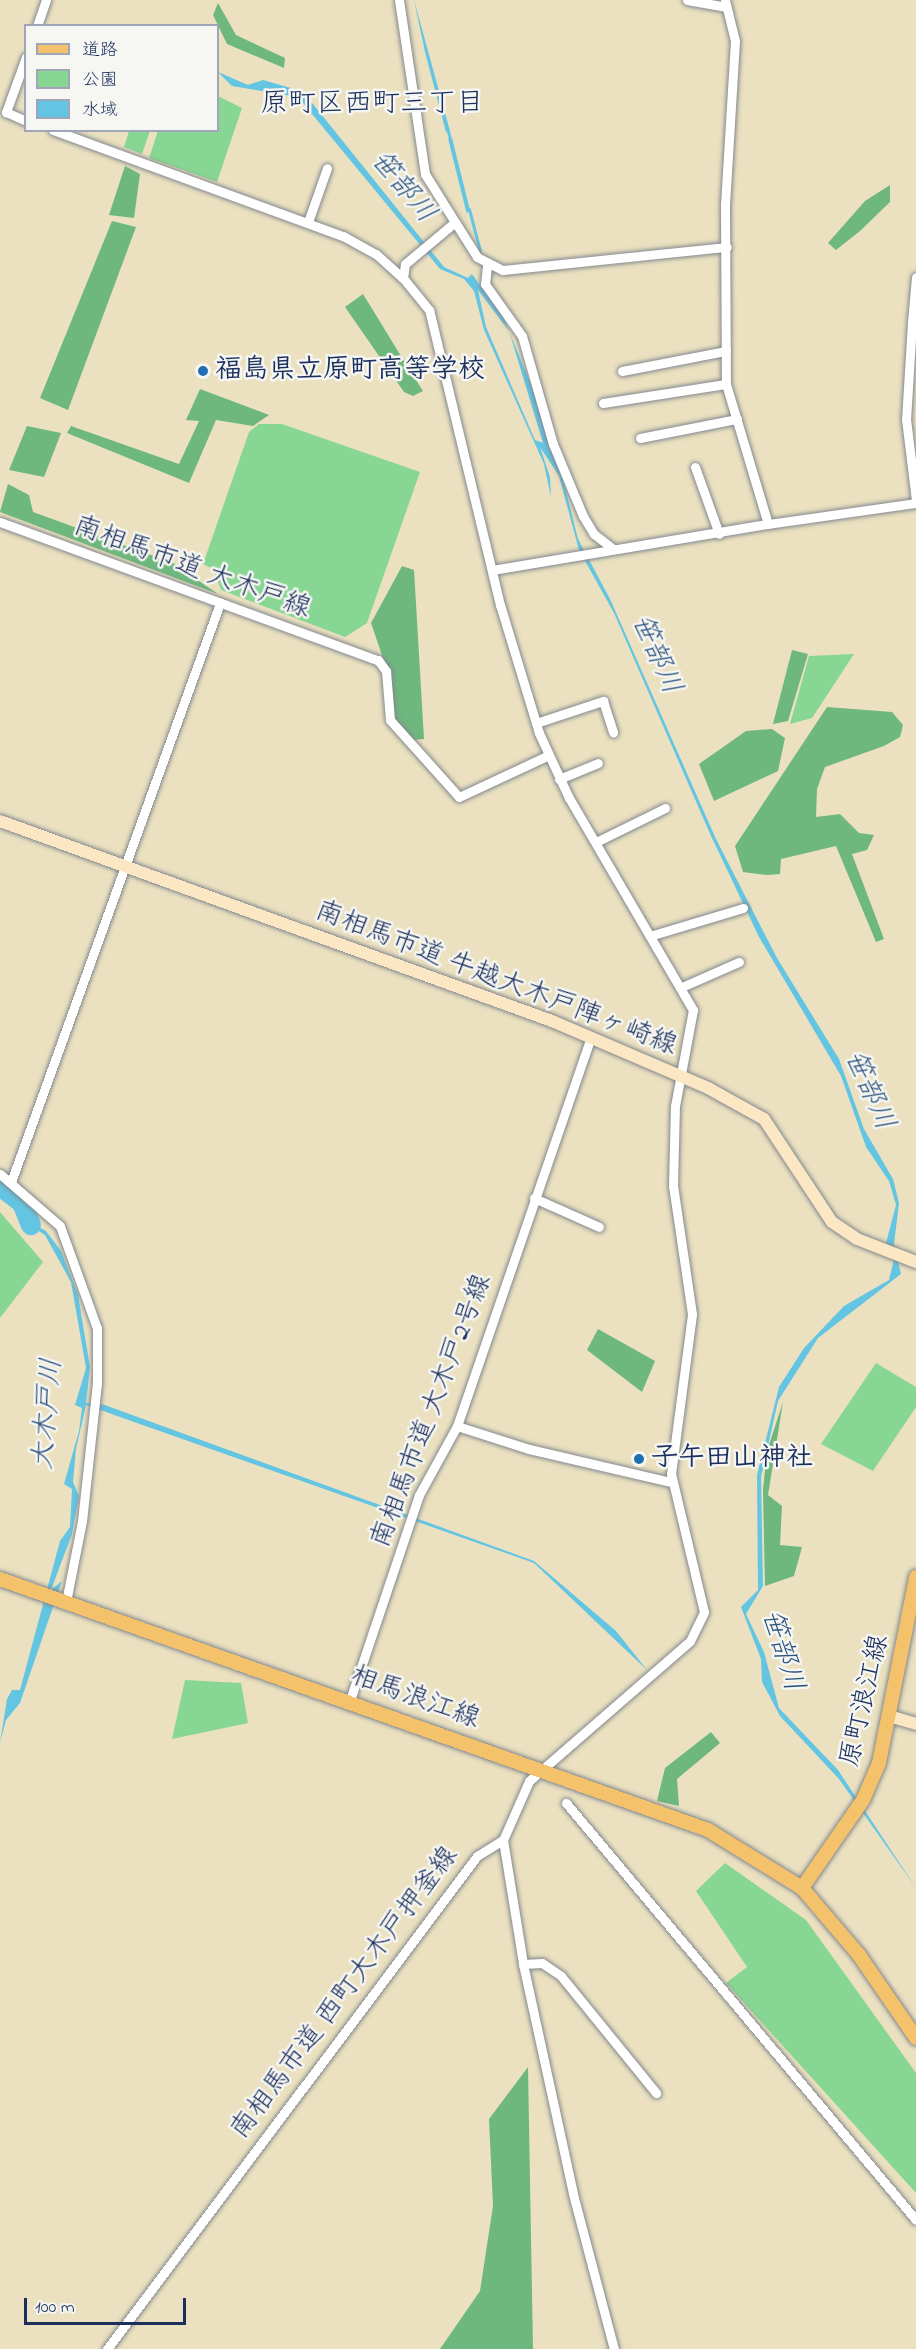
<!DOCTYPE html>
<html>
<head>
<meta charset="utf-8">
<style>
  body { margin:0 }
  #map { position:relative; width:916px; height:2349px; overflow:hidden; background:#ebe1c0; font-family:"Indie Flower","Klee One",sans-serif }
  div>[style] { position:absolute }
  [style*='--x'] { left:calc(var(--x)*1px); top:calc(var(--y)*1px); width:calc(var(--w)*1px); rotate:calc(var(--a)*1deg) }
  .green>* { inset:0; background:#88d694 }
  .forest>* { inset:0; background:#6eb77e }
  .water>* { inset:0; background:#64c5e2; transform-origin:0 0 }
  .stream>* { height:3px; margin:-1.5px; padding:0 1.5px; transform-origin:1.5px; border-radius:1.5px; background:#64c5e2 }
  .river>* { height:20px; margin:-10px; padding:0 10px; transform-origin:10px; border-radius:10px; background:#64c5e2 }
  .roads { filter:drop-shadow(0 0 2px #83888f) drop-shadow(0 0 2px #83888f) }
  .street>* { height:9px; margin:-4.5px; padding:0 4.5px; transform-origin:4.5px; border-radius:4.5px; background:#fff }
  .secondary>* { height:12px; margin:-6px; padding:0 6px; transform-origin:6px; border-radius:6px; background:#fbe7c3 }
  .primary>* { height:14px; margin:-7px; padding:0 7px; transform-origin:7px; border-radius:7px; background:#f4c26a }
  .dots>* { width:16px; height:16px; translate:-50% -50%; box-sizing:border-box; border:3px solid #f6f6f2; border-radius:50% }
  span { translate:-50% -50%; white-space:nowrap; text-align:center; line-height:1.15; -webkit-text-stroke:5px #f6f6f2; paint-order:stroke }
  .poi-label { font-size:27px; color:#1b2f5e; font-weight:700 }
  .left { translate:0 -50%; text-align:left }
  .street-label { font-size:27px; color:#1b2f5e }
  .neighbourhood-label { font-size:28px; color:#1b2f5e }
  .water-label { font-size:28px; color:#2d547f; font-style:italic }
  .legend { position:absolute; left:24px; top:24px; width:195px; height:108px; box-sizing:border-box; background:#f6f6f2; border:2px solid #9ea6b7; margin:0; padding:8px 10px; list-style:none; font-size:18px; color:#1b2f5e }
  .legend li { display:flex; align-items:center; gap:12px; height:30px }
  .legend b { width:30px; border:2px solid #9ea6b7 }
  .scale { position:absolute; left:24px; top:2298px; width:162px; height:27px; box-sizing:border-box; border:3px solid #1b2f5e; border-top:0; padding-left:8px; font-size:18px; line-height:21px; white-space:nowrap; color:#1b2f5e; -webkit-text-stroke:4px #f6f6f2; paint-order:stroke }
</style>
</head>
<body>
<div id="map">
  <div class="green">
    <i style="clip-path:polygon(218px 96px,242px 108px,217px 182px,149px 158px,158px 131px,218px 130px)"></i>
    <i style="clip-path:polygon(129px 131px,150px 131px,142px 154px,124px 147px)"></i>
    <i style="clip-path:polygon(259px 424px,282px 424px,420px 472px,367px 623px,345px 637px,221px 590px,213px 569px,203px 564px,249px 432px)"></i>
    <i style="clip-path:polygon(854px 654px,812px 718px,790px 724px,809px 656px)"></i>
    <i style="clip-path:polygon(0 1212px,43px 1262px,0 1318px)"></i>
    <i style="clip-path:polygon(876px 1363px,916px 1387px,916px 1407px,873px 1471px,821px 1444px)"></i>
    <i style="clip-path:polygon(185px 1680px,241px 1683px,248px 1723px,172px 1739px)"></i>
    <i style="clip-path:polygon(725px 1863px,806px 1920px,916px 2073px,916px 2193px,726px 1983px,747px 1967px,696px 1891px)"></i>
  </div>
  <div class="forest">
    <i style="clip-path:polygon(218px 3px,236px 35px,285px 58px,284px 68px,227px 44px,213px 15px)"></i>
    <i style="clip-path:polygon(125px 166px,140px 174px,134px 218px,109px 215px)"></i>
    <i style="clip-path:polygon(890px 185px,890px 202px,860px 231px,836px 250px,828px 243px,865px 201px)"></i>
    <i style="clip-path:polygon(112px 221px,136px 227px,68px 410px,40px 398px)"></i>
    <i style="clip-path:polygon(363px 294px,412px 374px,423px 391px,413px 396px,404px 392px,345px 307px)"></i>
    <i style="clip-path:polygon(200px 389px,269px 415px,253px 426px,216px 420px,189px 483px,67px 433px,71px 426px,179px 464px,199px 421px,186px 420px)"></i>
    <i style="clip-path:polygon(27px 426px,61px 433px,44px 477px,9px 470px)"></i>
    <i style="clip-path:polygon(8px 484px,29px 495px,33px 512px,173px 563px,218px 594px,0 512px)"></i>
    <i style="clip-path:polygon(402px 566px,414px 570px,424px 739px,410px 740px,393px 720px,388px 673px,371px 623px)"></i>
    <i style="clip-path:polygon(792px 650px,808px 654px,788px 721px,773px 724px)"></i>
    <i style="clip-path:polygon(827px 707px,892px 712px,903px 725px,900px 737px,884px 746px,825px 767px,817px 789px,816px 817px,840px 814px,859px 833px,874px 835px,867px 850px,852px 854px,884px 939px,876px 942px,836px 846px,781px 859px,780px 874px,767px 875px,743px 872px,735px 846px)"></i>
    <i style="clip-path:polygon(772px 729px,785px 738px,778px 771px,714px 801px,699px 764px,746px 731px)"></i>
    <i style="clip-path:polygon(598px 1329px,655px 1361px,642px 1392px,587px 1350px)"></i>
    <i style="clip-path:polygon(783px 1402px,768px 1495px,782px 1506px,780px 1545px,802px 1547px,794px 1576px,765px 1586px,763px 1490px,767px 1451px)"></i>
    <i style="clip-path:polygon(711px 1732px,720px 1743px,677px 1779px,679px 1806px,657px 1801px,665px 1768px)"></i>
    <i style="clip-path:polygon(528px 2067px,533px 2349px,440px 2349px,480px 2291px,493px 2206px,489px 2119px)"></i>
  </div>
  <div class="water">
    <i style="clip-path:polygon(414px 0,450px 131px,446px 132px,425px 52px)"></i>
    <i style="clip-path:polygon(evenodd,218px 72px,248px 85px,263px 80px,291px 88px,313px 104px,444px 267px,468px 278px,472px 274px,503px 317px,532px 387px,564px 483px,578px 539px,610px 599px,716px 839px,777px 958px,839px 1059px,864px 1129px,893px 1179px,899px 1203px,894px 1244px,901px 1274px,818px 1338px,778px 1401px,761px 1477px,763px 1586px,746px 1614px,764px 1652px,779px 1708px,838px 1770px,916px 1888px,839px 1779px,780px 1716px,762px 1682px,761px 1659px,741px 1607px,758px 1590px,757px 1475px,779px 1387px,804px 1348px,844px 1306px,889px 1280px,894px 1259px,886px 1243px,896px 1205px,889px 1181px,866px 1147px,841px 1076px,759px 937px,711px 836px,614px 613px,579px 550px,559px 476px,540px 447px,550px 477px,551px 497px,544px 464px,484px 330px,474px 291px,464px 279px,440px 269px,298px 97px,232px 86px,218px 72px,478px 290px,509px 331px,543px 443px,535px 440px,486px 327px,478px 290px)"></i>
    <i style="left:452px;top:138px;width:76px;height:4px;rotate:76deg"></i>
    <i style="clip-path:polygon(0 1186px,24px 1205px,30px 1222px,46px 1231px,61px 1251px,78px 1295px,90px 1367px,86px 1403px,102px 1404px,534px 1561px,616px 1631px,647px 1670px,534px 1563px,86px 1405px,76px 1449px,73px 1482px,79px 1496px,72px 1534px,51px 1590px,62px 1581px,20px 1703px,6px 1720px,0 1743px,7px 1699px,12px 1690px,20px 1690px,60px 1541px,70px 1527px,72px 1489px,64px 1484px,79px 1431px,82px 1408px,75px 1405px,86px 1368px,71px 1282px,45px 1235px,28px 1224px,22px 1207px)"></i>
  </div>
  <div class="stream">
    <i style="--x:447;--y:128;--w:15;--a:74"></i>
    <i style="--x:469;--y:209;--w:43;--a:75.3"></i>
  </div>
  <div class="river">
    <i style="--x:0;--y:1186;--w:28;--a:38"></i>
    <i style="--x:22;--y:1203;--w:24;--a:68"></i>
  </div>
  <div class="roads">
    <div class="street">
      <i style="--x:399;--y:0;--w:176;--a:81.5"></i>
      <i style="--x:425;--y:174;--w:57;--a:58"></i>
      <i style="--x:687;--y:0;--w:39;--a:10"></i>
      <i style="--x:725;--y:0;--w:42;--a:76.3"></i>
      <i style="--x:735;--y:41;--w:163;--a:93.5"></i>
      <i style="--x:725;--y:204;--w:180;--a:89.7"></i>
      <i style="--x:726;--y:384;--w:146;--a:73.3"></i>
      <i style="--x:768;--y:524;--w:149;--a:-8.1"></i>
      <i style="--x:37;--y:26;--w:28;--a:-71"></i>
      <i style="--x:26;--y:57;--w:59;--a:110"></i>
      <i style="--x:6;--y:112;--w:22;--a:24"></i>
      <i style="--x:53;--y:130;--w:309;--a:20.1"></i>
      <i style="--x:343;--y:236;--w:38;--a:29"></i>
      <i style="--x:376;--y:254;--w:36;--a:42"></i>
      <i style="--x:403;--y:278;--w:14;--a:-82"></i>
      <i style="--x:405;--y:264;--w:65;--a:-40"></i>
      <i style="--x:455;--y:222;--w:41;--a:57.8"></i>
      <i style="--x:477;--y:257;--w:29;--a:27"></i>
      <i style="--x:503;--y:270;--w:225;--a:-5.9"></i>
      <i style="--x:308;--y:222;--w:57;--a:-70.6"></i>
      <i style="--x:487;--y:266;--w:18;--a:96"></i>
      <i style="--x:485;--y:284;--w:64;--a:54.6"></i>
      <i style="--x:522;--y:336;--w:112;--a:74"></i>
      <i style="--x:553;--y:444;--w:78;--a:67.4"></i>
      <i style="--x:583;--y:516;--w:21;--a:59"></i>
      <i style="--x:594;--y:534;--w:24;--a:38"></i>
      <i style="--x:912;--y:322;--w:45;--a:-84.9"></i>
      <i style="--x:916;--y:322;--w:4;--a:180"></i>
      <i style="--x:912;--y:322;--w:97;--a:93.5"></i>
      <i style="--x:906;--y:419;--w:82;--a:83"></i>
      <i style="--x:622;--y:371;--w:106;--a:-10.9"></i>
      <i style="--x:603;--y:403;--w:124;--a:-8.8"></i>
      <i style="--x:640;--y:438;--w:99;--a:-11.1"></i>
      <i style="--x:695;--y:467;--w:71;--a:70.3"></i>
      <i style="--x:0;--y:522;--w:402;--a:20.1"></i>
      <i style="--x:378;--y:660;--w:14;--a:54"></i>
      <i style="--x:386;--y:671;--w:49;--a:85.3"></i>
      <i style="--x:390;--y:720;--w:103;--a:48.1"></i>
      <i style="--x:459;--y:797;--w:99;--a:-25"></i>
      <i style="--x:492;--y:570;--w:280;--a:-9.5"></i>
      <i style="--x:536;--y:723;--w:71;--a:-18.2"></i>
      <i style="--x:603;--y:701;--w:33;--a:72"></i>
      <i style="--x:559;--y:779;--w:42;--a:-22.3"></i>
      <i style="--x:596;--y:842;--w:77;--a:-26.2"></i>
      <i style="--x:653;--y:935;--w:94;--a:-16.7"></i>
      <i style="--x:684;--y:986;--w:60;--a:-23.6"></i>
      <i style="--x:0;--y:1174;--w:79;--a:40.9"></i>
      <i style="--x:60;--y:1226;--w:109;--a:70.1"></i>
      <i style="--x:97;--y:1328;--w:55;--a:90"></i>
      <i style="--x:97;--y:1383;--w:139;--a:96.2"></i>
      <i style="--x:82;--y:1521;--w:83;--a:101.2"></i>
      <i style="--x:11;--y:1182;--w:616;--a:-70.15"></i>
      <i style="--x:534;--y:1198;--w:71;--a:24"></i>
      <i style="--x:457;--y:1426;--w:76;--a:17.7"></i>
      <i style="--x:529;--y:1449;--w:146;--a:13.1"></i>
      <i style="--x:350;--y:1700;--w:216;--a:-71.4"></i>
      <i style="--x:419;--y:1495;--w:79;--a:-61.2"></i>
      <i style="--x:457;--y:1426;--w:411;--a:-71"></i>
      <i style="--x:566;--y:1803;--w:544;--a:49.99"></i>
      <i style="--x:503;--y:1840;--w:126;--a:80.8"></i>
      <i style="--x:523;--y:1964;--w:235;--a:77.7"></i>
      <i style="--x:573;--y:2194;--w:160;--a:75.2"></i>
      <i style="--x:523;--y:1964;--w:19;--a:-3"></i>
      <i style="--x:542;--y:1963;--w:23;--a:34"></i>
      <i style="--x:561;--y:1976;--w:151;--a:50.9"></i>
      <i style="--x:107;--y:2349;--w:616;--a:-53.11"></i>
      <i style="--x:477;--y:1856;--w:31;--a:-32"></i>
      <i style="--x:503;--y:1840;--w:64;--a:-66.2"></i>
      <i style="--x:529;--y:1781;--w:213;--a:-41"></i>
      <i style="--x:690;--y:1641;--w:32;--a:-64"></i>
      <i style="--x:704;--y:1612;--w:142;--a:-103.4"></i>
      <i style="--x:671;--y:1474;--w:161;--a:-82.5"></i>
      <i style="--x:692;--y:1314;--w:129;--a:-98.4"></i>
      <i style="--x:673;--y:1186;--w:80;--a:-88.6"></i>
      <i style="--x:675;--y:1106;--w:98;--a:-79.4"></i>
      <i style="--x:693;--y:1010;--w:246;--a:-120.3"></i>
      <i style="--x:569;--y:798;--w:72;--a:-114.8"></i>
      <i style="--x:539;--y:733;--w:134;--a:-106.9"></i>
      <i style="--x:500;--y:605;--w:303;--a:-103.5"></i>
      <i style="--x:429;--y:310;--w:41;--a:-129.1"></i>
    </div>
    <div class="secondary">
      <i style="--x:0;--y:821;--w:587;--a:19.92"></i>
      <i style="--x:552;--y:1021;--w:170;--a:23.2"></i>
      <i style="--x:708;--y:1088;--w:64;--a:29"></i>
      <i style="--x:764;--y:1119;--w:123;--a:56.6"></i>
      <i style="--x:832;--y:1222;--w:30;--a:34"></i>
      <i style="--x:857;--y:1239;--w:63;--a:21.3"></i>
      <i style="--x:892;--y:1717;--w:25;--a:16"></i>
    </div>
    <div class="primary">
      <i style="--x:0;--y:1579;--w:751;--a:19.52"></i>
      <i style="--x:708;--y:1830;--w:110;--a:31.7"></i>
      <i style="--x:802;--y:1888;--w:88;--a:49.6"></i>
      <i style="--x:859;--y:1955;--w:101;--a:55.5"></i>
      <i style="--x:802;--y:1888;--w:107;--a:-55.3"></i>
      <i style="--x:863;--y:1800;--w:40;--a:-66.6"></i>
      <i style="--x:879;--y:1763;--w:190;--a:-78.7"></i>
    </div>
  </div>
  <div class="dots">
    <i style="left:203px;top:371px;background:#1f6fb2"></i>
    <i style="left:639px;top:1459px;background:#1f6fb2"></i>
  </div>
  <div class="poi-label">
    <span class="left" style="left:215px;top:371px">福島県立原町高等学校</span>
    <span class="left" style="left:651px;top:1459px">子午田山神社</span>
  </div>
  <div class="street-label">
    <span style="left:192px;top:568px;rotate:20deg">南相馬市道 大木戸線</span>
    <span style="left:496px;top:979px;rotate:21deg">南相馬市道 牛越大木戸陣ヶ崎線</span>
    <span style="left:432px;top:1411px;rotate:-69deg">南相馬市道 大木戸2号線</span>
    <span style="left:415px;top:1698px;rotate:20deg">相馬浪江線</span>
    <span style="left:865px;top:1701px;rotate:-77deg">原町浪江線</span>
    <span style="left:345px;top:1993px;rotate:-53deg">南相馬市道 西町大木戸押釜線</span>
  </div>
  <div class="neighbourhood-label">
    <span style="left:372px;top:105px">原町区西町三丁目</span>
  </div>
  <div class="water-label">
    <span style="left:402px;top:188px;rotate:50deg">笹部川</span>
    <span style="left:655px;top:655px;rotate:66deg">笹部川</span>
    <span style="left:868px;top:1091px;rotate:66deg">笹部川</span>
    <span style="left:49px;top:1414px;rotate:-85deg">大木戸川</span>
    <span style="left:781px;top:1651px;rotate:73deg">笹部川</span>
  </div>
  <ul class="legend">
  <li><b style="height:8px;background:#f4c26a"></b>道路</li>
  <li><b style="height:16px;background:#88d694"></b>公園</li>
  <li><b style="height:16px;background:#64c5e2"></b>水域</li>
  </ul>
  <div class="scale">100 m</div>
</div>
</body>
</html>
